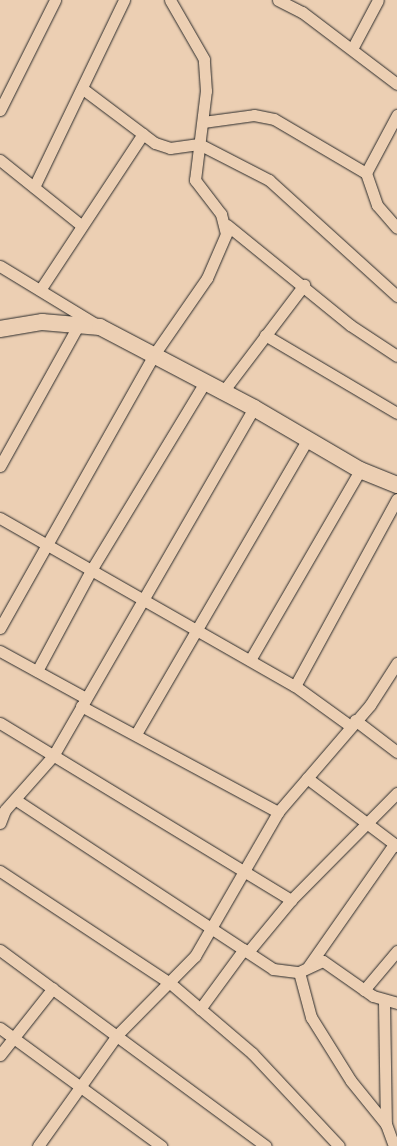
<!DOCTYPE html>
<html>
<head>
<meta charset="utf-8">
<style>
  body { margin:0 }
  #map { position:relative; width:397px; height:1146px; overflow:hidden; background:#eccfb3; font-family:Dekko,sans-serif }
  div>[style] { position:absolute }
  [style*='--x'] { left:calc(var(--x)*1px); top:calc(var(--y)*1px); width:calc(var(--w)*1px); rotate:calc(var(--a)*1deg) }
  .roads { filter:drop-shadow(0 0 1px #2b2b2b) drop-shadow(0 0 1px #2b2b2b) }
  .minor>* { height:11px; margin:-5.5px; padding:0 5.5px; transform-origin:5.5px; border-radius:5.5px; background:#eccfb3 }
  .secondary>* { height:16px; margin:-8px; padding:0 8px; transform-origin:8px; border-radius:8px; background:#eccfb3 }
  span { translate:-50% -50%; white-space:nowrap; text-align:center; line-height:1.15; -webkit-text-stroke:4px #eccfb3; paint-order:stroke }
</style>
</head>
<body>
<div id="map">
  <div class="roads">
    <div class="minor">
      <i style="--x:278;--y:0;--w:27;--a:27"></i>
      <i style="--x:302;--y:12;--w:119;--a:37.2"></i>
      <i style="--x:352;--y:49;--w:55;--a:-62"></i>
      <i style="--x:83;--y:89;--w:90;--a:36.9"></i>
      <i style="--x:155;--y:143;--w:16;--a:18"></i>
      <i style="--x:170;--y:148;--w:29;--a:-8"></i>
      <i style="--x:199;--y:144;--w:79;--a:27.2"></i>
      <i style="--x:269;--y:180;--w:173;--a:42.2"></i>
      <i style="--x:0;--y:110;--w:123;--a:-63.4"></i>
      <i style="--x:203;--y:122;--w:51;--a:-7.8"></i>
      <i style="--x:254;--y:115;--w:20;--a:11"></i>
      <i style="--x:274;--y:119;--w:107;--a:30.4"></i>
      <i style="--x:366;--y:173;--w:34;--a:71"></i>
      <i style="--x:377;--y:205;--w:30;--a:49"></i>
      <i style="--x:0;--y:160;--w:105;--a:38.8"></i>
      <i style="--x:366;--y:173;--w:66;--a:-61.9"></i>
      <i style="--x:34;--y:187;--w:208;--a:-64.3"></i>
      <i style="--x:227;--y:225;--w:159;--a:39.1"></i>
      <i style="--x:350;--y:325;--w:56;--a:33.4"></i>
      <i style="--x:0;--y:266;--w:114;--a:31.3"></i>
      <i style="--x:40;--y:290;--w:187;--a:-56.6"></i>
      <i style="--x:265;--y:335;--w:153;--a:30.6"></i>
      <i style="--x:222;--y:393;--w:136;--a:-52.8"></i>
      <i style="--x:0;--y:466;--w:162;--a:-60.9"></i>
      <i style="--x:0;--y:518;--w:339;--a:29.7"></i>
      <i style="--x:295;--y:686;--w:67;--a:35.8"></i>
      <i style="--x:0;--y:628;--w:312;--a:-60.6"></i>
      <i style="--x:153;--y:356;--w:95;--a:-55.3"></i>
      <i style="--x:207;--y:278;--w:48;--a:-66.6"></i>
      <i style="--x:226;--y:234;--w:21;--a:-104"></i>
      <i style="--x:221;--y:214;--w:43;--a:-127.4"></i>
      <i style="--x:195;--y:180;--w:90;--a:-83"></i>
      <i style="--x:206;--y:91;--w:32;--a:-94"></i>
      <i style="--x:204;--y:59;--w:68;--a:-120"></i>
      <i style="--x:0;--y:651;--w:98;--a:28.7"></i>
      <i style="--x:250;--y:660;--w:220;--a:-59.9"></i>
      <i style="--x:37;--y:671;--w:112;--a:-61.8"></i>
      <i style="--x:90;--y:572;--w:220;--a:-58.8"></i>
      <i style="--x:295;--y:686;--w:213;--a:-61.4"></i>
      <i style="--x:81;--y:706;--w:224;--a:28.3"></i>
      <i style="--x:355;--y:720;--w:53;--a:37.3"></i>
      <i style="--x:0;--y:723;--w:341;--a:31.3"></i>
      <i style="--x:136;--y:734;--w:340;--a:-59.8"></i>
      <i style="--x:307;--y:778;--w:113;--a:37.1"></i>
      <i style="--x:16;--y:800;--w:308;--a:33.3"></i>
      <i style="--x:273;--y:969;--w:26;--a:7"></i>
      <i style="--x:299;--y:972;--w:26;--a:-25"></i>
      <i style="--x:323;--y:961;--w:61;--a:35"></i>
      <i style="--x:373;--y:996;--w:25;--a:16"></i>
      <i style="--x:0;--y:823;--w:14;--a:-69"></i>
      <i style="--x:5;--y:810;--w:72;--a:-48.4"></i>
      <i style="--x:53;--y:756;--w:402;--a:-60"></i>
      <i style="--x:0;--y:871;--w:204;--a:33.4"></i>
      <i style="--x:170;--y:983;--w:108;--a:40.5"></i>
      <i style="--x:252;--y:1053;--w:127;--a:46.9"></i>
      <i style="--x:0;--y:950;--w:330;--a:36.4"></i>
      <i style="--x:248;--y:952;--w:67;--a:-50.4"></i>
      <i style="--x:291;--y:900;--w:151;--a:-45.3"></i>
      <i style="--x:308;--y:967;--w:150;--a:-55"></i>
      <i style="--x:299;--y:972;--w:47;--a:75.1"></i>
      <i style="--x:311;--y:1017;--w:75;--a:58"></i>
      <i style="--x:351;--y:1081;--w:55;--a:50.9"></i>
      <i style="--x:386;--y:1124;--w:23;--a:70"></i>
      <i style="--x:364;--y:990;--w:51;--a:-49.8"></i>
      <i style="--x:384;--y:1002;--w:122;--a:89.1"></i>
      <i style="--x:200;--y:1009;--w:74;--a:-53.7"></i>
      <i style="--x:0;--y:1028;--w:200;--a:36.2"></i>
      <i style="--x:0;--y:1055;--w:85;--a:-51.7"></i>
      <i style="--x:38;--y:1146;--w:138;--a:-54.5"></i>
      <i style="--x:118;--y:1034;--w:110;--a:-45.4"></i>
      <i style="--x:195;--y:956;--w:166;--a:-60"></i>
      <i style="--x:278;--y:812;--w:141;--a:-49.3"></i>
      <i style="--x:370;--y:705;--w:50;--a:-57.3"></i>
    </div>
    <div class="secondary">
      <i style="--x:0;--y:329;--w:43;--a:-9.5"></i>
      <i style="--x:42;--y:322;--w:58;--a:4.9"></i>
      <i style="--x:100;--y:327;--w:174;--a:27.7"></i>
      <i style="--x:254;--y:408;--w:123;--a:30.3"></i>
      <i style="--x:360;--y:470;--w:40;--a:22"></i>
    </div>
  </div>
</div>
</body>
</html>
